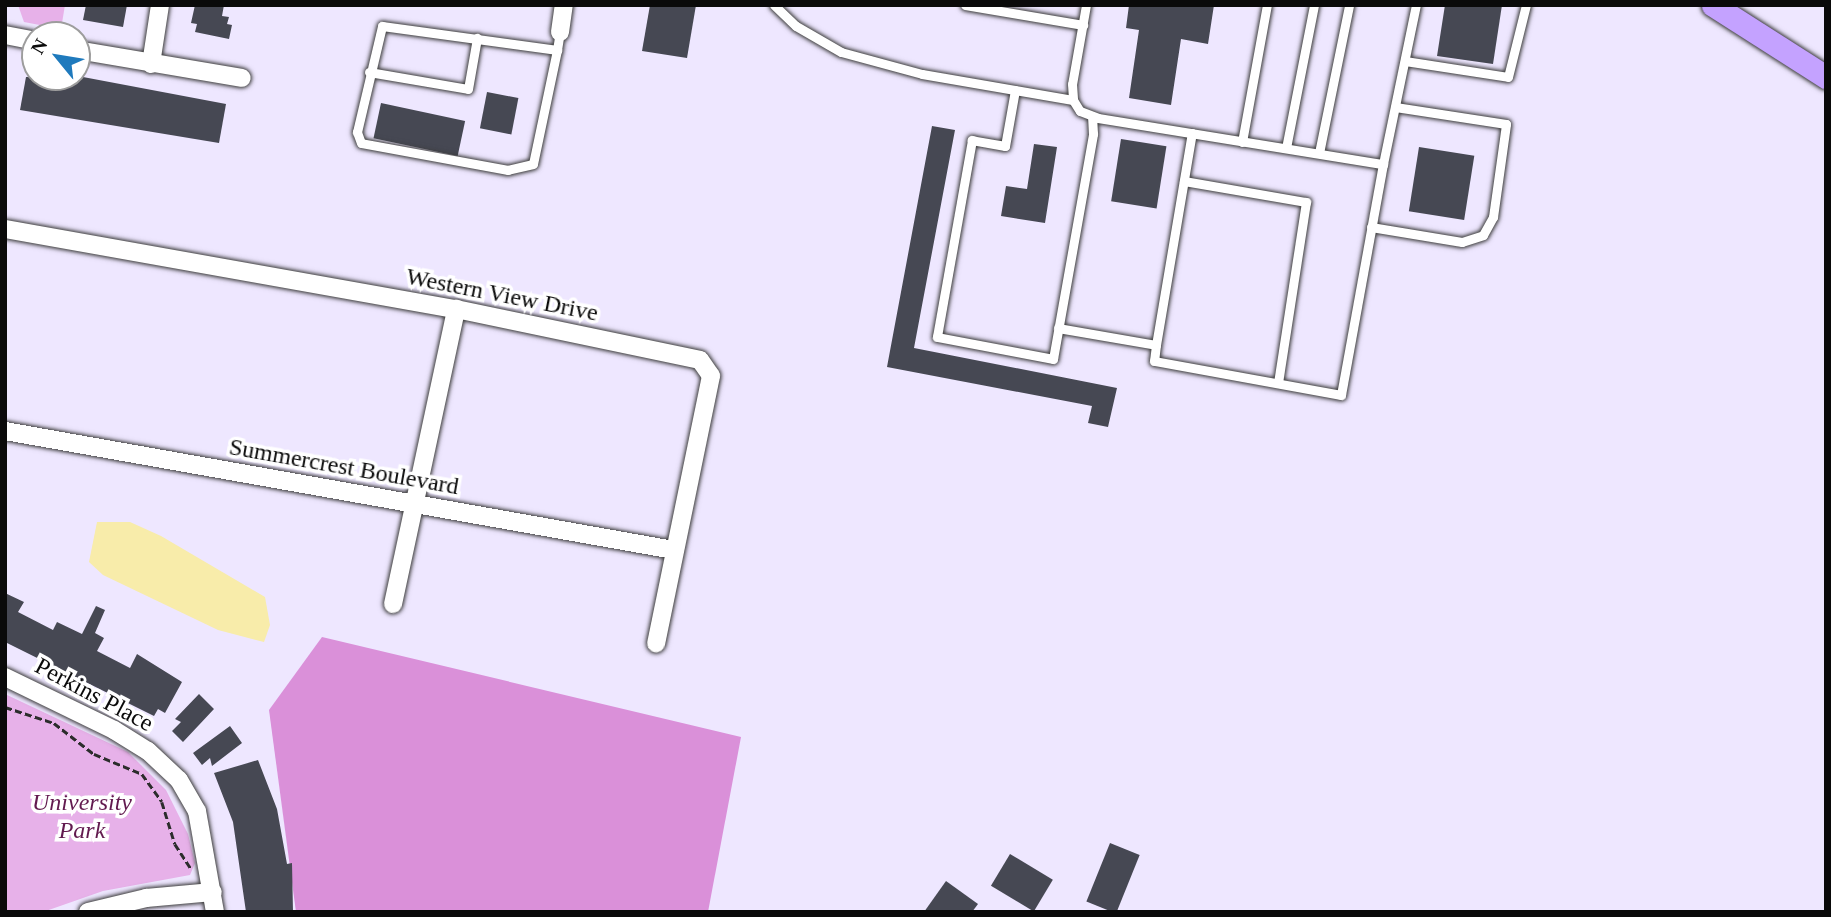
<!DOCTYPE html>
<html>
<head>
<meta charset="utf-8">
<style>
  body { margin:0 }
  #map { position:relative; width:1831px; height:917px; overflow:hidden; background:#eee7ff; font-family:"Times New Roman",serif }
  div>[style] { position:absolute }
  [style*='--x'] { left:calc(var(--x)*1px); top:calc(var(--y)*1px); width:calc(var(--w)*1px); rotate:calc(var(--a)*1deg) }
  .green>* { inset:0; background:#e7b1e9 }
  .forest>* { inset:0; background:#da90d9 }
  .water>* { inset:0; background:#f8ecaa }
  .building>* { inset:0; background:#464853; transform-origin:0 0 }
  .path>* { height:2.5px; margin-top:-1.25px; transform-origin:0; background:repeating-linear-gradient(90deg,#2c2c2c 0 7px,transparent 0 10.5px) }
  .roads { filter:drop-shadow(0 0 2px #3d3d3d) drop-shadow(0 0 2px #3d3d3d) }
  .lane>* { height:9px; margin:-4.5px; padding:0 4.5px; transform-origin:4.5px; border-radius:4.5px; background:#fff }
  .street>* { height:18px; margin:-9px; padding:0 9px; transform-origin:9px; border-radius:9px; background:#fff }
  .secondary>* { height:23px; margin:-11.5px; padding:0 11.5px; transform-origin:11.5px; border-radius:11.5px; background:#c4a2ff }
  span { translate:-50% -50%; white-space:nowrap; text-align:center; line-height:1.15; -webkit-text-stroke:7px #fff; paint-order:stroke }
  .street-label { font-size:24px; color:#0a0a0a }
  .park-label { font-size:24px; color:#621a4f; font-style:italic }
  .frame { position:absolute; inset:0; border:7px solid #0a0a0a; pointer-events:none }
  .north { position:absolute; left:21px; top:21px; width:70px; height:70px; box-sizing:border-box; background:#fff; border:2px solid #9d9d9d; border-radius:50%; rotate:300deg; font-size:19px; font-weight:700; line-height:28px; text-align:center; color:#0a0a0a }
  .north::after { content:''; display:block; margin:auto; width:24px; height:32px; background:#1f7abd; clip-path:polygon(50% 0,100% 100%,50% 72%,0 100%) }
</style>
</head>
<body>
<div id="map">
  <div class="green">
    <i style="clip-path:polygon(18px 5px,65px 5px,61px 29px,24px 22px)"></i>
    <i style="clip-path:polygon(5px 694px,128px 752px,166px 790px,188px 834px,195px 863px,190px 875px,103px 891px,43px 912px,5px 912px)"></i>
  </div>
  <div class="forest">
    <i style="clip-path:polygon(322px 637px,741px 737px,708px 912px,296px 912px,269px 710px)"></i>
  </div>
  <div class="water">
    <i style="clip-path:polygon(97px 522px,130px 522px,161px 536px,265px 597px,270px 625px,264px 642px,218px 630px,103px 575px,89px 562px)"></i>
  </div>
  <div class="building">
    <i style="clip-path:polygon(86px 5px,127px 5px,123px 27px,83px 20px)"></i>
    <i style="clip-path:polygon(195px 5px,224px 5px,222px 16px,229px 17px,227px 24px,232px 25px,229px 39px,195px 32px,197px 24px,191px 23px)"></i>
    <i style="clip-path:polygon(650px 5px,696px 5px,687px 58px,642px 51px)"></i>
    <i style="clip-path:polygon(1129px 5px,1214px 5px,1208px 44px,1181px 39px,1171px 105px,1129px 98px,1139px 30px,1126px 28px)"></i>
    <i style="clip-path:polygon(1445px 5px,1502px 5px,1493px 64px,1437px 56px)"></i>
    <i style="clip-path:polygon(26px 77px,83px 77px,226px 104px,219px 143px,20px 110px)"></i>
    <i style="left:487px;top:92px;width:32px;height:37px;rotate:11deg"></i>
    <i style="left:381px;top:103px;width:86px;height:36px;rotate:12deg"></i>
    <i style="clip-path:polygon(932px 126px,955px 130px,914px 348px,1117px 388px,1108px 427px,1088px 423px,1092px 406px,887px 367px)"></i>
    <i style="left:1121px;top:139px;width:46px;height:63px;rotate:9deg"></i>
    <i style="clip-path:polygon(1034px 144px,1057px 147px,1045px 223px,1001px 216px,1006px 186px,1027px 189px)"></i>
    <i style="left:1419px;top:147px;width:56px;height:65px;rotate:9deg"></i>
    <i style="clip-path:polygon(5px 593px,24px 602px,18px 612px,53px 630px,57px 622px,82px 634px,96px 606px,105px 610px,95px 633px,104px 638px,97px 651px,130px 668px,137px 654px,182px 682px,165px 713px,158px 709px,154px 716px,5px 642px)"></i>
    <i style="clip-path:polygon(199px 694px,214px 709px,183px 742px,172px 731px,181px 722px,175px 719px)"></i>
    <i style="clip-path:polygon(230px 726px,242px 743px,212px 766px,210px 758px,202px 765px,193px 753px)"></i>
    <i style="clip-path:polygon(258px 760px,277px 809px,287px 864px,292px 863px,293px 912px,246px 912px,233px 822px,214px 773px)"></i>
    <i style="left:1110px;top:843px;width:32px;height:63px;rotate:22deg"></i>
    <i style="left:1010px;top:854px;width:50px;height:37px;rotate:31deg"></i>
    <i style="clip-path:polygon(946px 881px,978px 904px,972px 912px,924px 912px)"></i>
  </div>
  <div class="path">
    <i style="--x:5;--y:707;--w:52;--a:18.1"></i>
    <i style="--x:54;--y:723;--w:51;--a:37.8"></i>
    <i style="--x:94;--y:754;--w:52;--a:22.6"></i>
    <i style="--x:142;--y:774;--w:34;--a:54"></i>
    <i style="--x:162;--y:802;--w:44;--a:72.8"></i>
    <i style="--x:175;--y:844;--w:30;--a:57"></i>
  </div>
  <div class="roads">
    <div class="lane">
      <i style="--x:774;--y:5;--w:30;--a:44"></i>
      <i style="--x:796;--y:26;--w:52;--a:30"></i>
      <i style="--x:841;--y:52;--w:84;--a:15.2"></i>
      <i style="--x:922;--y:74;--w:153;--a:9.8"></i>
      <i style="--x:965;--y:5;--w:120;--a:9.6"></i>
      <i style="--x:1086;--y:5;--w:80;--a:100"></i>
      <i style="--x:1072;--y:84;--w:16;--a:86"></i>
      <i style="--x:1073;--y:100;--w:13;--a:58"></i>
      <i style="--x:1080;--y:111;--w:19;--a:21"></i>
      <i style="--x:1098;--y:118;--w:289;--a:9.2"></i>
      <i style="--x:1383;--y:164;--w:162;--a:-78.3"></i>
      <i style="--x:557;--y:50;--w:116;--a:101.9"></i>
      <i style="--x:533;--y:164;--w:26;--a:167"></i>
      <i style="--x:508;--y:170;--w:149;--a:-169.6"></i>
      <i style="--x:361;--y:143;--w:12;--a:-110"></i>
      <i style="--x:357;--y:132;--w:109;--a:-76.7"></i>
      <i style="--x:382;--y:26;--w:177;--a:7.8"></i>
      <i style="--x:557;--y:50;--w:18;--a:-81"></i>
      <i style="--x:1405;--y:61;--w:104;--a:8.8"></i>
      <i style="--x:1508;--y:77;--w:74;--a:-76"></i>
      <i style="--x:369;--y:72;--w:100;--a:9.7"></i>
      <i style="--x:468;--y:89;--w:52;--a:-80"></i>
      <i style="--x:1015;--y:90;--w:57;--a:100.1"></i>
      <i style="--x:1005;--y:146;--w:34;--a:-170"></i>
      <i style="--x:972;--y:140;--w:200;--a:100.1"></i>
      <i style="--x:937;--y:337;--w:118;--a:10.7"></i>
      <i style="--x:1053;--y:359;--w:229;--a:-79.9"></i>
      <i style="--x:1093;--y:134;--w:18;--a:-93"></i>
      <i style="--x:1242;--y:142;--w:139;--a:-79.7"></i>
      <i style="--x:1286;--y:148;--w:146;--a:-78.9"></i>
      <i style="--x:1319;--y:153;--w:151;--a:-78.5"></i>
      <i style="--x:1184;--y:181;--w:124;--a:9.8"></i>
      <i style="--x:1306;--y:202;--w:183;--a:98.8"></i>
      <i style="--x:1371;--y:227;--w:92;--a:9.4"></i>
      <i style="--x:1462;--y:242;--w:22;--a:-18"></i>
      <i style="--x:1483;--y:235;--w:21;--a:-61"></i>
      <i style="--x:1493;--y:217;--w:94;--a:-82"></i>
      <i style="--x:1506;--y:124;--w:112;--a:-171.3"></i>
      <i style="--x:1058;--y:328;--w:99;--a:9.8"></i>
      <i style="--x:1156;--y:345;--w:215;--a:-80.4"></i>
      <i style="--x:1156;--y:345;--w:16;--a:97"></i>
      <i style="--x:1154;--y:361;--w:190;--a:10.3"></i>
      <i style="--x:1341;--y:395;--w:235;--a:-79.7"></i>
    </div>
    <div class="street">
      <i style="--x:560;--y:32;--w:27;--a:-82"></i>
      <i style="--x:5;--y:35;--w:31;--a:11"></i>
      <i style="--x:77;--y:50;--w:167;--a:9.6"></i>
      <i style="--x:151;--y:64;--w:60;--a:-81.3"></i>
      <i style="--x:5;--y:229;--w:458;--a:10.1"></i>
      <i style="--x:456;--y:309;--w:249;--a:11.8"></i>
      <i style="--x:700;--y:360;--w:19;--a:55"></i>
      <i style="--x:711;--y:376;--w:273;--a:101.6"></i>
      <i style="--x:5;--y:431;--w:680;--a:10.09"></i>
      <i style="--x:393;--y:604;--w:302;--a:-77.9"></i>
      <i style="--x:5;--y:677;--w:121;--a:25.9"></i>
      <i style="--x:114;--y:730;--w:40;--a:32"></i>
      <i style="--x:148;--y:751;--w:42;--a:43.1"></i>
      <i style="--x:179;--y:780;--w:36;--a:60"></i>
      <i style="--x:197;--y:811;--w:103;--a:79.9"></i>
      <i style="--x:88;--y:912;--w:60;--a:-13.6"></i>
      <i style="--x:146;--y:898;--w:67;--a:-5.1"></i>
    </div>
    <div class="secondary">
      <i style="--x:1713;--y:5;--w:134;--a:32.5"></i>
    </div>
  </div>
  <div class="street-label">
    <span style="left:502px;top:295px;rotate:11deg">Western View Drive</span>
    <span style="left:344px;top:467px;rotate:10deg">Summercrest Boulevard</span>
    <span style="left:94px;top:695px;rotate:28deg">Perkins Place</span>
  </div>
  <div class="park-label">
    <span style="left:82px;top:817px">University<br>Park</span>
  </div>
  <div class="frame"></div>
  <div class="north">N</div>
</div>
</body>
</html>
